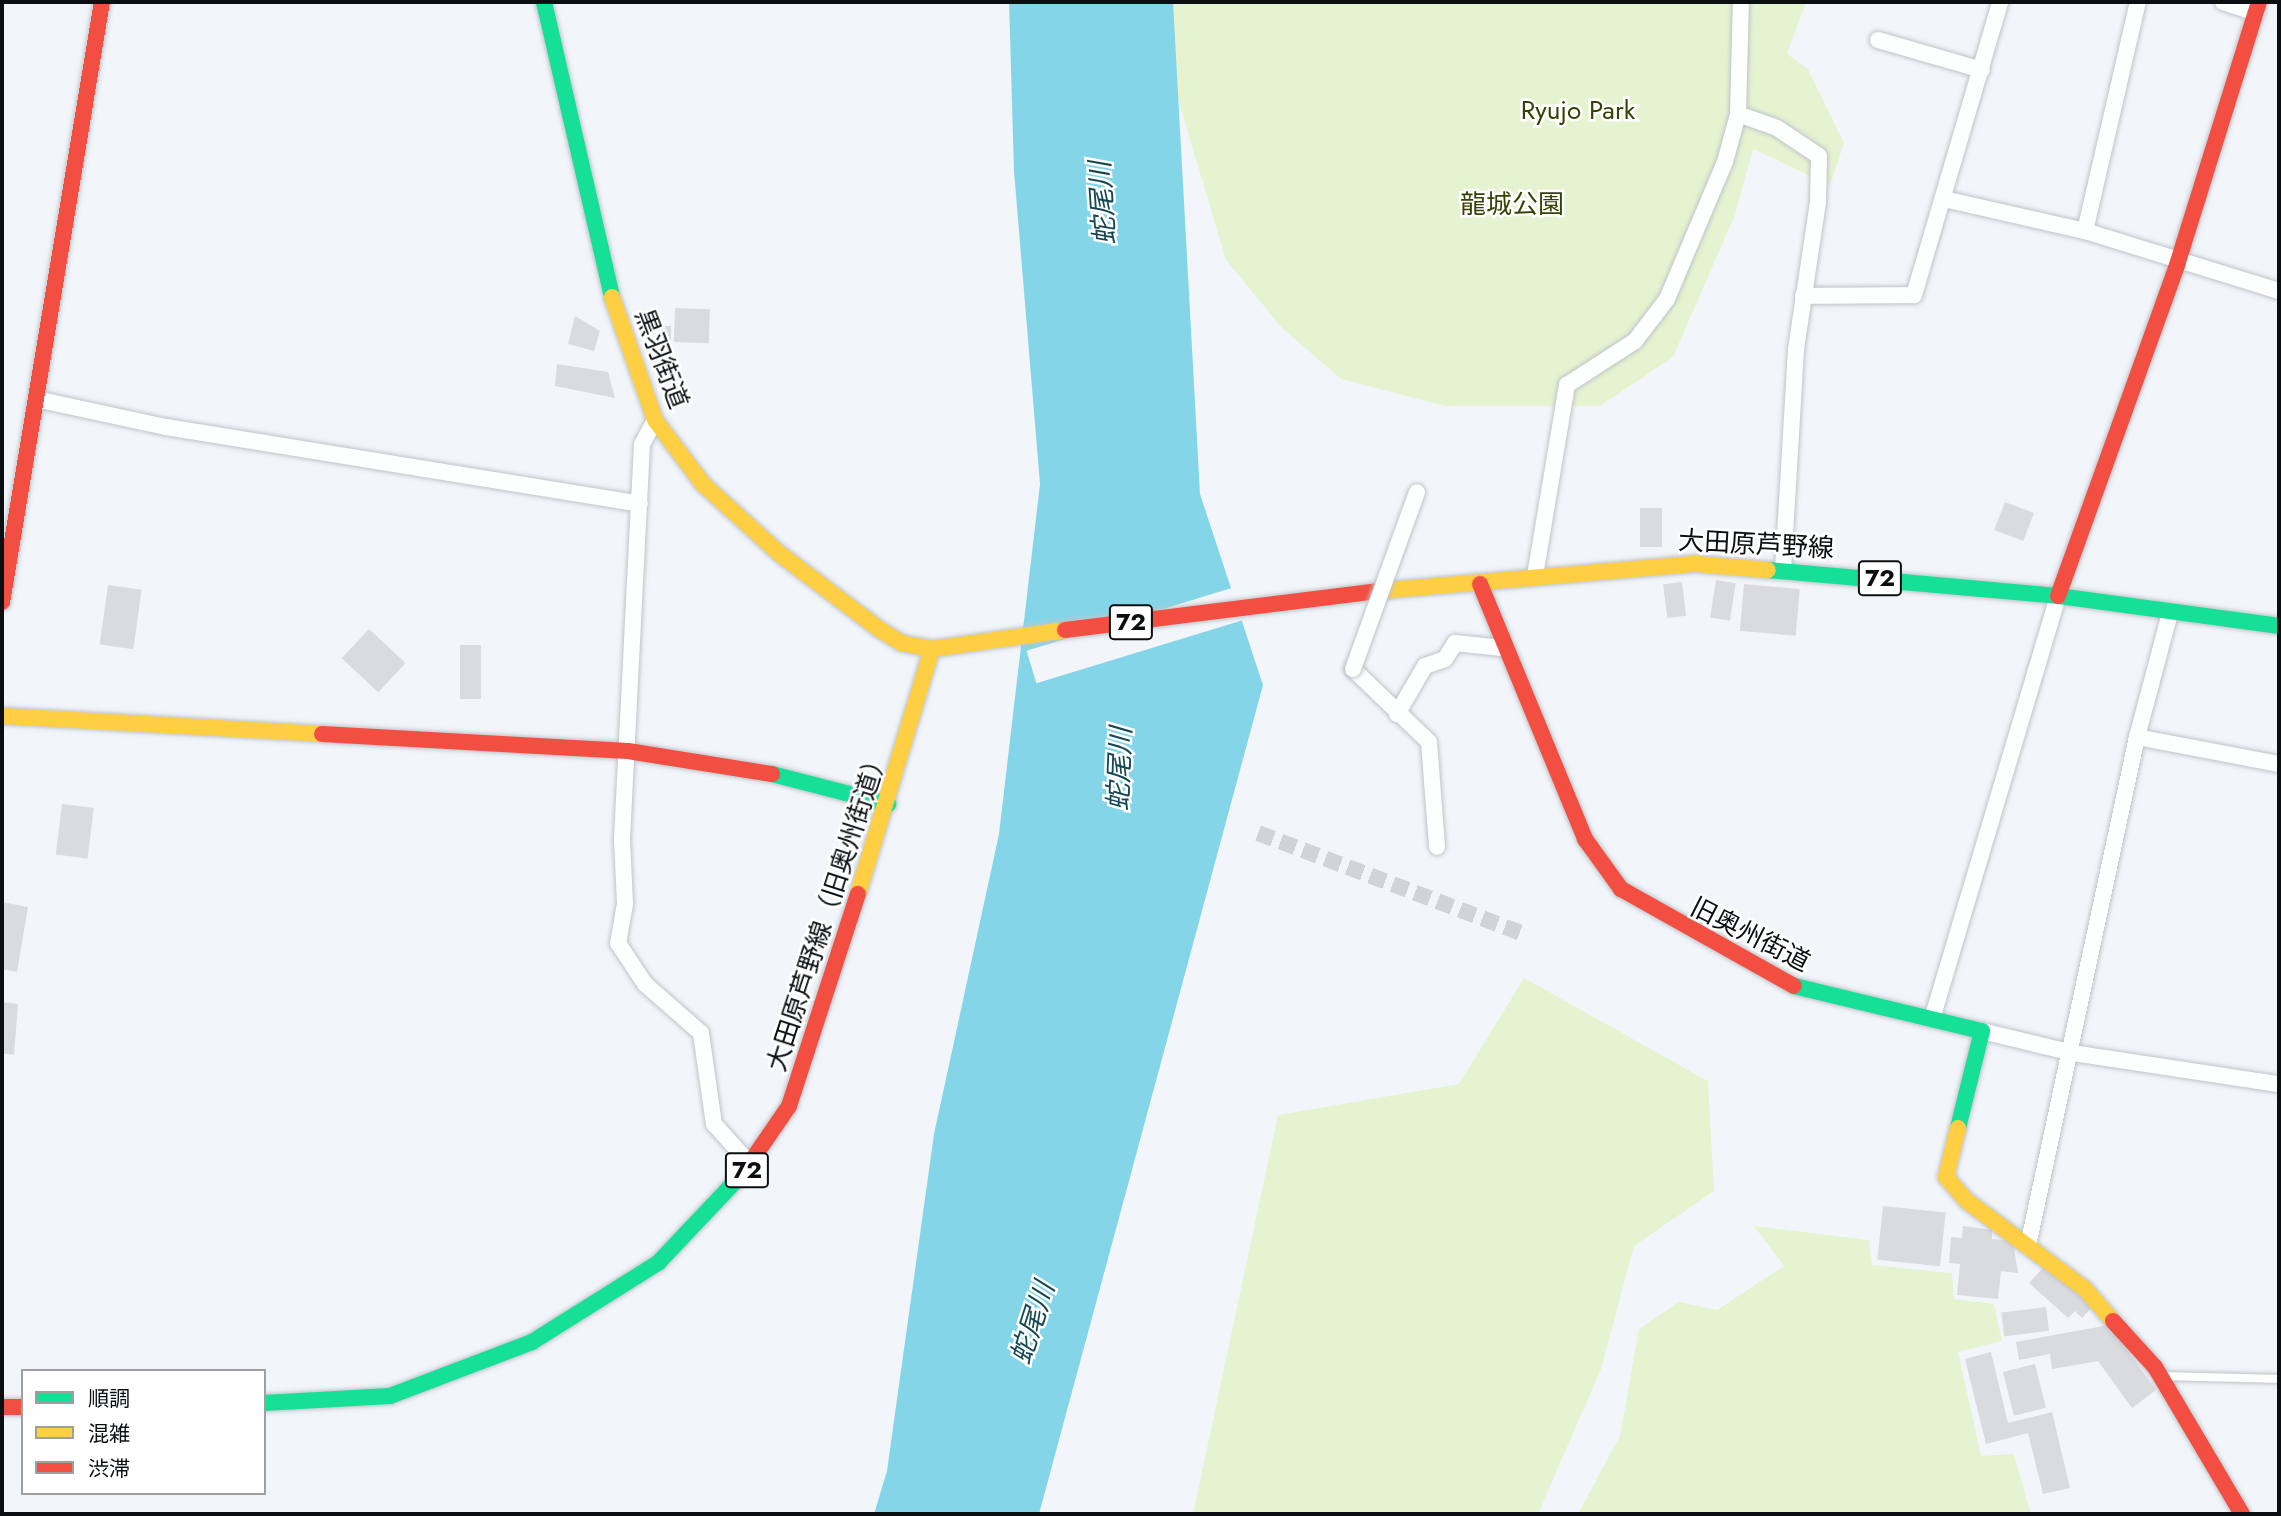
<!DOCTYPE html>
<html>
<head>
<meta charset="utf-8">
<style>
  body { margin:0 }
  #map { position:relative; width:2281px; height:1516px; overflow:hidden; background:#f2f6fb; font-family:Jost,"Noto Sans JP",sans-serif }
  div>[style] { position:absolute }
  [style*='--x'] { left:calc(var(--x)*1px); top:calc(var(--y)*1px); width:calc(var(--w)*1px); rotate:calc(var(--a)*1deg) }
  .green>* { inset:0; background:#e6f3d1 }
  .water>* { inset:0; background:#85d5e9 }
  .pier>* { inset:0; background:#f2f6fb; transform-origin:0 0 }
  .building>* { inset:0; background:#d9dbde; transform-origin:0 0 }
  .street-tunnel>* { height:16px; margin-top:-8px; transform-origin:0; background:repeating-linear-gradient(90deg,#d0d3d8 0 16px,transparent 0 24px) }
  .roads { filter:drop-shadow(0 0 2px #c0c4c8) drop-shadow(0 0 2px #c0c4c8) }
  .lane>* { height:8px; margin:-4px; padding:0 4px; transform-origin:4px; border-radius:4px; background:#fdfefe }
  .street>* { height:16px; margin:-8px; padding:0 8px; transform-origin:8px; border-radius:8px; background:#fdfefe }
  .fast>* { height:16px; margin:-8px; padding:0 8px; transform-origin:8px; border-radius:8px; background:#16e098 }
  .slow>* { height:16px; margin:-8px; padding:0 8px; transform-origin:8px; border-radius:8px; background:#ffcf43 }
  .jam>* { height:16px; margin:-8px; padding:0 8px; transform-origin:8px; border-radius:8px; background:#f24e42 }
  .bridges { filter:drop-shadow(0 0 2px #c0c4c8) drop-shadow(0 0 2px #c0c4c8) }
  .street-bridge>* { height:16px; margin:-8px; padding:0 8px; transform-origin:8px; border-radius:8px; background:#fdfefe }
  span { translate:-50% -50%; white-space:nowrap; text-align:center; line-height:1.15; -webkit-text-stroke:5px #fff; paint-order:stroke }
  .shield-label span { padding:2px 5px; background:#fff; border:2px solid; border-radius:5px; -webkit-text-stroke-width:0 }
  .shield-label { font-size:24px; color:#0c0f12; font-weight:700 }
  .park-label { font-size:26px; color:#364204 }
  .street-label { font-size:26px; color:#0c0f12 }
  .water-label { font-size:28px; color:#154752; font-style:italic }
  .frame { position:absolute; inset:0; border:4px solid #0c0f12; pointer-events:none }
  .legend { position:absolute; left:21px; top:1369px; width:245px; height:126px; box-sizing:border-box; background:#fff; border:2px solid #9e9fa0; margin:0; padding:9px 12px; list-style:none; font-size:21px; color:#0c0f12 }
  .legend li { display:flex; align-items:center; gap:14px; height:35px }
  .legend b { width:35px; border:2px solid #9e9fa0 }
</style>
</head>
<body>
<div id="map">
  <div class="green">
    <i style="clip-path:polygon(1157px 2px,1806px 2px,1787px 54px,1808px 69px,1844px 143px,1830px 185px,1753px 149px,1735px 215px,1673px 357px,1600px 406px,1445px 406px,1341px 379px,1282px 328px,1226px 260px,1156px 25px)"></i>
    <i style="clip-path:polygon(1524px 978px,1708px 1081px,1714px 1191px,1634px 1246px,1601px 1369px,1538px 1514px,1193px 1514px,1278px 1115px,1459px 1084px)"></i>
    <i style="clip-path:polygon(1754px 1226px,1869px 1240px,1872px 1265px,1952px 1273px,1954px 1299px,1994px 1304px,2002px 1341px,1958px 1352px,1981px 1456px,2014px 1454px,2031px 1514px,1578px 1514px,1620px 1436px,1639px 1329px,1679px 1302px,1717px 1310px,1784px 1266px)"></i>
  </div>
  <div class="water">
    <i style="clip-path:polygon(1009px 2px,1173px 2px,1200px 494px,1263px 685px,1039px 1514px,874px 1514px,887px 1471px,934px 1134px,999px 834px,1040px 484px,1014px 171px)"></i>
  </div>
  <div class="pier">
    <i style="left:1235px;top:587px;width:34px;height:218px;rotate:73deg"></i>
  </div>
  <div class="building">
    <i style="left:675px;top:308px;width:35px;height:34px;rotate:2deg"></i>
    <i style="clip-path:polygon(575px 316px,600px 331px,594px 351px,568px 344px)"></i>
    <i style="left:658px;top:326px;width:13px;height:15px"></i>
    <i style="clip-path:polygon(557px 364px,608px 372px,615px 398px,555px 386px)"></i>
    <i style="left:2005px;top:502px;width:31px;height:30px;rotate:21deg"></i>
    <i style="left:1640px;top:508px;width:22px;height:39px"></i>
    <i style="left:1716px;top:580px;width:20px;height:38px;rotate:9deg"></i>
    <i style="left:1682px;top:582px;width:34px;height:19px;rotate:83deg"></i>
    <i style="left:1744px;top:584px;width:56px;height:47px;rotate:5deg"></i>
    <i style="left:108px;top:585px;width:34px;height:60px;rotate:8deg"></i>
    <i style="left:369px;top:629px;width:50px;height:40px;rotate:43deg"></i>
    <i style="left:460px;top:645px;width:21px;height:54px"></i>
    <i style="left:62px;top:804px;width:32px;height:51px;rotate:7deg"></i>
    <i style="clip-path:polygon(2px 902px,28px 907px,17px 972px,2px 969px)"></i>
    <i style="clip-path:polygon(2px 1002px,18px 1004px,14px 1055px,2px 1053px)"></i>
    <i style="left:1883px;top:1206px;width:63px;height:54px;rotate:6deg"></i>
    <i style="clip-path:polygon(1963px 1226px,1992px 1230px,1992px 1239px,2013px 1241px,2018px 1273px,2001px 1271px,1998px 1299px,1957px 1295px,1960px 1264px,1949px 1263px,1951px 1237px,1962px 1238px)"></i>
    <i style="clip-path:polygon(2048px 1263px,2094px 1305px,2082px 1318px,2075px 1311px,2068px 1318px,2029px 1283px)"></i>
    <i style="left:2046px;top:1307px;width:24px;height:45px;rotate:83deg"></i>
    <i style="clip-path:polygon(2109px 1325px,2156px 1390px,2132px 1408px,2098px 1361px,2052px 1369px,2050px 1354px,2019px 1360px,2016px 1342px)"></i>
    <i style="clip-path:polygon(1991px 1352px,2008px 1423px,2052px 1412px,2070px 1488px,2043px 1494px,2028px 1433px,1986px 1444px,1965px 1359px)"></i>
    <i style="left:2035px;top:1364px;width:45px;height:33px;rotate:76deg"></i>
  </div>
  <div class="street-tunnel">
    <i style="--x:1258;--y:833;--w:287;--a:20.8"></i>
  </div>
  <div class="roads">
    <div class="lane">
      <i style="--x:2166;--y:1376;--w:113;--a:1.5"></i>
    </div>
    <div class="street">
      <i style="--x:2223;--y:2;--w:35;--a:18"></i>
      <i style="--x:1878;--y:40;--w:108;--a:16.1"></i>
      <i style="--x:1738;--y:114;--w:41;--a:19.7"></i>
      <i style="--x:1777;--y:128;--w:50;--a:33.7"></i>
      <i style="--x:1819;--y:156;--w:46;--a:91.2"></i>
      <i style="--x:1818;--y:202;--w:150;--a:98.5"></i>
      <i style="--x:1796;--y:350;--w:218;--a:93.4"></i>
      <i style="--x:1944;--y:199;--w:145;--a:12.8"></i>
      <i style="--x:2085;--y:231;--w:203;--a:17.2"></i>
      <i style="--x:2085;--y:231;--w:235;--a:-77"></i>
      <i style="--x:1803;--y:296;--w:111;--a:-0.5"></i>
      <i style="--x:1914;--y:295;--w:305;--a:-73.6"></i>
      <i style="--x:36;--y:399;--w:133;--a:12.2"></i>
      <i style="--x:166;--y:427;--w:480;--a:9.2"></i>
      <i style="--x:655;--y:420;--w:27;--a:118"></i>
      <i style="--x:642;--y:444;--w:397;--a:92.9"></i>
      <i style="--x:622;--y:840;--w:64;--a:87.3"></i>
      <i style="--x:625;--y:904;--w:40;--a:100"></i>
      <i style="--x:618;--y:943;--w:49;--a:56.6"></i>
      <i style="--x:645;--y:984;--w:74;--a:41.2"></i>
      <i style="--x:701;--y:1033;--w:92;--a:81.9"></i>
      <i style="--x:714;--y:1124;--w:55;--a:47.9"></i>
      <i style="--x:1535;--y:576;--w:194;--a:-80.5"></i>
      <i style="--x:1567;--y:385;--w:81;--a:-32.9"></i>
      <i style="--x:1635;--y:341;--w:53;--a:-52.7"></i>
      <i style="--x:1667;--y:299;--w:149;--a:-67.1"></i>
      <i style="--x:1725;--y:162;--w:50;--a:-74.8"></i>
      <i style="--x:1738;--y:114;--w:112;--a:-88.5"></i>
      <i style="--x:1353;--y:669;--w:105;--a:43.8"></i>
      <i style="--x:1429;--y:742;--w:105;--a:85.6"></i>
      <i style="--x:1397;--y:714;--w:56;--a:-59.7"></i>
      <i style="--x:1425;--y:666;--w:21;--a:-19"></i>
      <i style="--x:1445;--y:659;--w:19;--a:-58"></i>
      <i style="--x:1455;--y:643;--w:47;--a:6.1"></i>
      <i style="--x:2137;--y:737;--w:145;--a:10.8"></i>
      <i style="--x:1932;--y:1019;--w:441;--a:-73.4"></i>
      <i style="--x:1982;--y:1031;--w:94;--a:13.6"></i>
      <i style="--x:2073;--y:1053;--w:208;--a:8.6"></i>
      <i style="--x:2029;--y:1241;--w:515;--a:-77.91"></i>
      <i style="--x:2137;--y:737;--w:128;--a:-75.1"></i>
    </div>
    <div class="fast">
      <i style="--x:544;--y:2;--w:303;--a:77"></i>
      <i style="--x:1768;--y:570;--w:291;--a:5.1"></i>
      <i style="--x:2058;--y:596;--w:223;--a:7.7"></i>
      <i style="--x:772;--y:774;--w:120;--a:14.5"></i>
      <i style="--x:1794;--y:986;--w:193;--a:13.5"></i>
      <i style="--x:1982;--y:1031;--w:100;--a:103.9"></i>
      <i style="--x:264;--y:1403;--w:126;--a:-3.2"></i>
      <i style="--x:390;--y:1396;--w:152;--a:-20.8"></i>
      <i style="--x:532;--y:1342;--w:149;--a:-32.1"></i>
      <i style="--x:658;--y:1263;--w:124;--a:-46.6"></i>
    </div>
    <div class="slow">
      <i style="--x:612;--y:297;--w:130;--a:70.7"></i>
      <i style="--x:655;--y:420;--w:80;--a:53.1"></i>
      <i style="--x:703;--y:484;--w:104;--a:42.3"></i>
      <i style="--x:780;--y:554;--w:124;--a:37.1"></i>
      <i style="--x:879;--y:629;--w:26;--a:32"></i>
      <i style="--x:901;--y:643;--w:32;--a:11"></i>
      <i style="--x:1378;--y:591;--w:319;--a:-4.9"></i>
      <i style="--x:1696;--y:564;--w:72;--a:4.8"></i>
      <i style="--x:2;--y:716;--w:321;--a:3.2"></i>
      <i style="--x:858;--y:894;--w:256;--a:-73.2"></i>
      <i style="--x:932;--y:649;--w:134;--a:-8.1"></i>
      <i style="--x:1958;--y:1128;--w:50;--a:103.8"></i>
      <i style="--x:1946;--y:1177;--w:32;--a:49"></i>
      <i style="--x:1967;--y:1201;--w:147;--a:36.7"></i>
      <i style="--x:2085;--y:1289;--w:43;--a:48.8"></i>
    </div>
    <div class="jam">
      <i style="--x:1480;--y:584;--w:276;--a:67.6"></i>
      <i style="--x:1585;--y:839;--w:62;--a:54.2"></i>
      <i style="--x:1621;--y:889;--w:198;--a:29.3"></i>
      <i style="--x:2058;--y:596;--w:352;--a:-70.2"></i>
      <i style="--x:2177;--y:265;--w:275;--a:-72.7"></i>
      <i style="--x:2;--y:602;--w:608;--a:-80.54"></i>
      <i style="--x:1065;--y:630;--w:315;--a:-7.1"></i>
      <i style="--x:322;--y:734;--w:306;--a:3.2"></i>
      <i style="--x:628;--y:751;--w:146;--a:9.1"></i>
      <i style="--x:743;--y:1173;--w:81;--a:-55.5"></i>
      <i style="--x:789;--y:1106;--w:223;--a:-72"></i>
      <i style="--x:2113;--y:1321;--w:62;--a:47.6"></i>
      <i style="--x:2155;--y:1367;--w:171;--a:59.4"></i>
      <i style="--x:2;--y:1407;--w:21;--a:0"></i>
    </div>
  </div>
  <div class="bridges">
    <div class="street-bridge">
      <i style="--x:1353;--y:669;--w:188;--a:-70.1"></i>
    </div>
  </div>
  <div class="shield-label">
    <span style="left:1880px;top:578px">72</span>
    <span style="left:1131px;top:622px">72</span>
    <span style="left:747px;top:1170px">72</span>
  </div>
  <div class="park-label">
    <span style="left:1578px;top:111px">Ryujo Park</span>
    <span style="left:1512px;top:205px">龍城公園</span>
  </div>
  <div class="street-label">
    <span style="left:661px;top:359px;rotate:69deg">黒羽街道</span>
    <span style="left:1756px;top:545px;rotate:3deg">大田原芦野線</span>
    <span style="left:828px;top:910px;rotate:-72deg">大田原芦野線（旧奥州街道）</span>
    <span style="left:1750px;top:935px;rotate:27deg">旧奥州街道</span>
  </div>
  <div class="water-label">
    <span style="left:1103px;top:203px;rotate:-94deg">蛇尾川</span>
    <span style="left:1120px;top:769px;rotate:-88deg">蛇尾川</span>
    <span style="left:1033px;top:1323px;rotate:-72deg">蛇尾川</span>
  </div>
  <div class="frame"></div>
  <ul class="legend">
  <li><b style="height:9px;background:#16e098"></b>順調</li>
  <li><b style="height:9px;background:#ffcf43"></b>混雑</li>
  <li><b style="height:9px;background:#f24e42"></b>渋滞</li>
  </ul>
</div>
</body>
</html>
